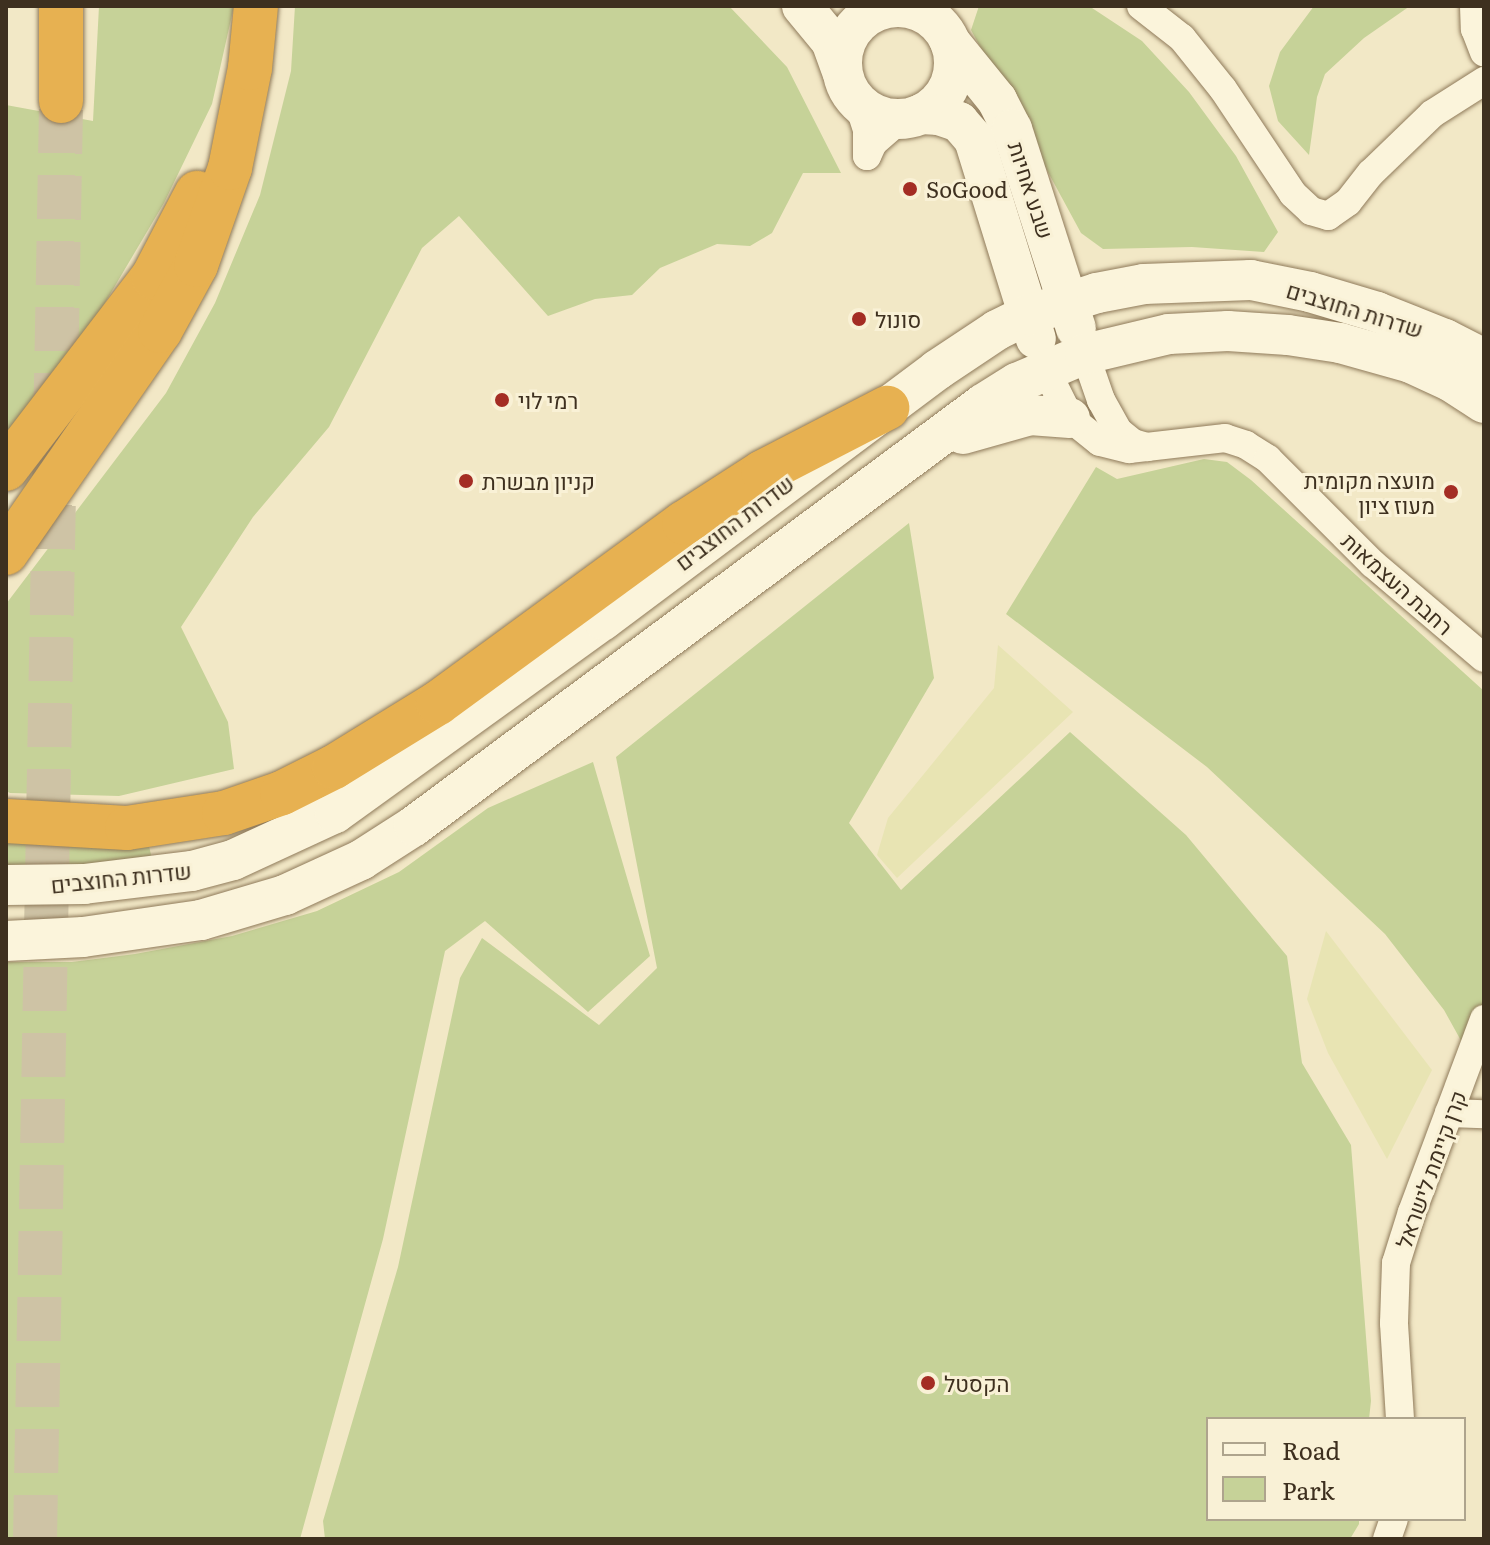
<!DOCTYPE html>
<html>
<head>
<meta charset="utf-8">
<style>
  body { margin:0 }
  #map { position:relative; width:1490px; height:1545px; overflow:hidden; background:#f2e8c6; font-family:Literata,Heebo,serif }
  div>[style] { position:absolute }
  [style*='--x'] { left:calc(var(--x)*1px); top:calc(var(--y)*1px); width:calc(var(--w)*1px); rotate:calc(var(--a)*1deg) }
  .farmland>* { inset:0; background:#e8e4b3 }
  .green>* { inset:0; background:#c6d298 }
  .highway-tunnel>* { height:44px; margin-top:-22px; transform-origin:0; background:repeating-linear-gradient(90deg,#cec3a5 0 44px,transparent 0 66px) }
  .roads { filter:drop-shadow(0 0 2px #8f7a5a) drop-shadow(0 0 2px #8f7a5a) }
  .street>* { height:28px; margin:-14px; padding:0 14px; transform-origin:14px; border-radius:14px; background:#fbf4db }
  .secondary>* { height:40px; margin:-20px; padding:0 20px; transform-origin:20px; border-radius:20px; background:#fbf4db }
  .secondary>.ring { margin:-20px; padding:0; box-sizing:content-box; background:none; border:40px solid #fbf4db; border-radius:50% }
  .highway>* { height:44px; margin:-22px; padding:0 22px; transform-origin:22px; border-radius:22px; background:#e7b151 }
  .dots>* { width:22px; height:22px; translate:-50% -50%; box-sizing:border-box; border:4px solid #f9f1d6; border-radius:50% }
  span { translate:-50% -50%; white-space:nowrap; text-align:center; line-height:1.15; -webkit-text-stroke:6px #f9f1d6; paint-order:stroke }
  .poi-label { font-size:22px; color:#3e301f }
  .left { translate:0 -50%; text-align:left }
  .right { translate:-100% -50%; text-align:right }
  .street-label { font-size:22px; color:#3e301f }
  .frame { position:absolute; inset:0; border:8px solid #3e301f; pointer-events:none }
  .legend { position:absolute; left:1206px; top:1417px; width:260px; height:104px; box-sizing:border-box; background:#f9f1d6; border:2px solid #aea48d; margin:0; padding:10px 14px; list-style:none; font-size:24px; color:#3e301f }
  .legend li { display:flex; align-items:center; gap:16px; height:40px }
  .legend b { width:40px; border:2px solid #aea48d }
</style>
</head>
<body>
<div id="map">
  <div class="farmland">
    <i style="clip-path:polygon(998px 645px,1073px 712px,897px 878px,877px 855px,888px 818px,994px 688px)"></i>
    <i style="clip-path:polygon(1326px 931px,1432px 1070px,1387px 1159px,1328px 1053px,1307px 999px)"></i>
  </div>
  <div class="green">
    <i style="clip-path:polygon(99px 6px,234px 6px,212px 104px,164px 203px,96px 318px,6px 441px,6px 105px,93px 121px)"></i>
    <i style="clip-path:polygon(295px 6px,729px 6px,787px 67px,841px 173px,803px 173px,772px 233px,750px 246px,717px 244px,660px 268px,632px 295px,595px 299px,548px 316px,459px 216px,422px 248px,329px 427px,253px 517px,181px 627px,228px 722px,234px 769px,119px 796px,10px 793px,6px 791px,6px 604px,166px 393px,215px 303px,260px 195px,291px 71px)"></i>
    <i style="clip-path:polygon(979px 6px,1089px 6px,1142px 41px,1189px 92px,1236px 156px,1278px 232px,1264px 252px,1192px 247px,1103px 249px,1081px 233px,971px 30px)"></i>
    <i style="clip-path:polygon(1314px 6px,1410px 6px,1364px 38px,1325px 74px,1317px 97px,1309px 155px,1278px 121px,1269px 86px,1280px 52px)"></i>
    <i style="clip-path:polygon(1204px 459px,1227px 462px,1251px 480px,1484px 691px,1484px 1055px,1469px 1055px,1444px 1010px,1385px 934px,1207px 767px,1006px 614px,1096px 467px,1117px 479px)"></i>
    <i style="clip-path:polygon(909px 523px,934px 678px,849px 823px,901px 890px,1070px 732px,1186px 835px,1287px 956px,1302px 1063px,1351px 1145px,1371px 1401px,1369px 1419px,1208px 1419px,1208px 1519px,1359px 1519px,1359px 1524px,1350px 1539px,325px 1539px,323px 1521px,398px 1267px,460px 978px,482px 938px,599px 1025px,657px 968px,616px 757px)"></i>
    <i style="clip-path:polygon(593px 762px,650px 956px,588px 1012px,485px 921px,445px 951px,383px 1239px,300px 1539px,6px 1539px,6px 962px,72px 962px,135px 954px,232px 936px,317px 911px,399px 872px,488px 808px)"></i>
    <i style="clip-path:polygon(6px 835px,147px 838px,154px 867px,6px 868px)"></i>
  </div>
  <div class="highway-tunnel">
    <i style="--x:35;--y:1539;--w:1438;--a:-88.96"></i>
  </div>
  <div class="roads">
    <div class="street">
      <i style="--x:1141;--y:6;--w:52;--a:38"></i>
      <i style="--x:1182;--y:38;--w:65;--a:51.2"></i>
      <i style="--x:1223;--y:89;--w:126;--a:56.3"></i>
      <i style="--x:1293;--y:194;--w:25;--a:43"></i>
      <i style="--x:1311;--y:211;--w:18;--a:16"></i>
      <i style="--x:1328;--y:216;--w:24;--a:-35"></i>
      <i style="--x:1348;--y:202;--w:37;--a:-52"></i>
      <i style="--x:1371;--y:173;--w:85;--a:-44"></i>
      <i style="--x:1432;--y:114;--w:62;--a:-32.4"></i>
      <i style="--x:1474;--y:6;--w:23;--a:88"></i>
      <i style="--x:1475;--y:29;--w:25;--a:69"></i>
      <i style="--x:858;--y:102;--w:29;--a:72"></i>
      <i style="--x:867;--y:130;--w:26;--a:90"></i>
      <i style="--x:867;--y:156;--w:14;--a:-65"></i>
      <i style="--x:873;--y:143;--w:35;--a:-41"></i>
      <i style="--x:1085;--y:354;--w:49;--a:70.8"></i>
      <i style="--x:1101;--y:400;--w:35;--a:61"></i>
      <i style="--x:1118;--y:431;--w:19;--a:39"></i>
      <i style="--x:1133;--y:443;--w:15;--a:16"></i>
      <i style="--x:1046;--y:370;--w:54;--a:63.4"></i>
      <i style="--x:1070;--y:418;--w:38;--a:39"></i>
      <i style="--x:1100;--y:442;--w:30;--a:14"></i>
      <i style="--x:1129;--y:449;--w:97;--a:-6.5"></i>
      <i style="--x:1225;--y:438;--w:22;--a:18"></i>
      <i style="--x:1246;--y:445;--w:26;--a:32"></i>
      <i style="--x:1268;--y:459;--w:148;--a:45"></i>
      <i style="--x:1373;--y:564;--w:145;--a:40.3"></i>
      <i style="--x:1449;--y:1113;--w:35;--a:2"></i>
      <i style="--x:1400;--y:1419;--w:96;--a:-93.6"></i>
      <i style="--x:1394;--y:1323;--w:60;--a:-88.1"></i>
      <i style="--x:1396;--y:1263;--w:53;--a:-72.6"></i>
      <i style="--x:1412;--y:1212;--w:206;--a:-69.5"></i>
      <i style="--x:1387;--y:1539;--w:21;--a:-71"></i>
    </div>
    <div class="secondary">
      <i style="--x:802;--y:6;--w:45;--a:50.4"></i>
      <i style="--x:831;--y:41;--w:32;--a:70"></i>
      <i class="ring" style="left:842px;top:7px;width:72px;height:72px"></i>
      <i style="--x:950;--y:42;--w:75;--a:51"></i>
      <i style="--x:997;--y:100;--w:33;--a:63"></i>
      <i style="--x:1012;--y:129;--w:209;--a:72.2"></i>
      <i style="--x:921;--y:114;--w:18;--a:3"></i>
      <i style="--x:939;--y:115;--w:21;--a:19"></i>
      <i style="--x:959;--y:122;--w:23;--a:49"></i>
      <i style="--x:974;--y:139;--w:209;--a:72.8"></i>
      <i style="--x:963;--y:434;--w:70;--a:-15.8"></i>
      <i style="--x:1030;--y:415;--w:40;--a:4.3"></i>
      <i style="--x:6;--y:885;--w:78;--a:-0.7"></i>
      <i style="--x:84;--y:884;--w:109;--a:-6.9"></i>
      <i style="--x:192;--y:871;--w:42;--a:-15"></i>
      <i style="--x:233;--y:860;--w:112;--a:-24.7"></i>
      <i style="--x:335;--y:813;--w:330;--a:-35.8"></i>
      <i style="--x:603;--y:620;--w:417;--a:-36.8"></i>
      <i style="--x:937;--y:370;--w:72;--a:-33.7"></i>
      <i style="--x:997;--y:330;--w:34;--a:-26"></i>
      <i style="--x:1028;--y:315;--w:72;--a:-17.7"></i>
      <i style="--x:1097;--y:293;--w:48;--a:-10.8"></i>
      <i style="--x:1144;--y:284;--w:107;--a:-2.1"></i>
      <i style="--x:1251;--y:280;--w:60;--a:11.5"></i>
      <i style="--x:1310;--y:292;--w:70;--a:16.6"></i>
      <i style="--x:1377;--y:312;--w:73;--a:21.7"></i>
      <i style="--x:1445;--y:339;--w:44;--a:27.1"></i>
      <i style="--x:6;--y:941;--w:77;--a:-3"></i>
      <i style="--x:83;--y:937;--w:119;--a:-8.2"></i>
      <i style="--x:201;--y:920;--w:88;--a:-16.6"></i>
      <i style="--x:285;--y:895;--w:84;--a:-24.7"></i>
      <i style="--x:361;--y:860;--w:63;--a:-32.7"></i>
      <i style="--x:414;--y:826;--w:708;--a:-36.56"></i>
      <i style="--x:983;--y:404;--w:40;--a:-32"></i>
      <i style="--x:1017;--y:383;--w:74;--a:-23.1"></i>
      <i style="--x:1085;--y:354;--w:86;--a:-13.4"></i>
      <i style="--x:1169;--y:334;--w:59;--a:-2.9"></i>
      <i style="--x:1228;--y:331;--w:60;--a:3.8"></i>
      <i style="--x:1288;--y:335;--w:53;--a:8.7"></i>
      <i style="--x:1340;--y:343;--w:74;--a:15.7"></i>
      <i style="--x:1411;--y:363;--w:43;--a:24.8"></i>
      <i style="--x:1450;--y:381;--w:40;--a:32.9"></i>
    </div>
    <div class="highway">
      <i style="--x:61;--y:6;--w:95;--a:90"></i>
      <i style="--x:6;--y:469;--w:242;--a:-52.6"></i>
      <i style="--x:153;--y:277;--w:95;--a:-62.4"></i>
      <i style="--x:6;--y:553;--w:270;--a:-55.3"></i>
      <i style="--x:160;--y:331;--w:75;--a:-61.4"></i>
      <i style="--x:196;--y:265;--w:103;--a:-70.7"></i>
      <i style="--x:230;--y:168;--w:102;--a:-78.7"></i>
      <i style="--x:250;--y:68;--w:62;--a:-84.5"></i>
      <i style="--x:6;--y:821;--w:121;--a:3.3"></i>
      <i style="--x:127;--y:828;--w:98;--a:-8.8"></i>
      <i style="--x:224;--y:813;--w:61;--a:-19"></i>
      <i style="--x:282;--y:793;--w:58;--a:-26.6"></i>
      <i style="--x:334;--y:767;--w:122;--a:-31.6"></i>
      <i style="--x:438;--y:703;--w:305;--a:-36.2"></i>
      <i style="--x:684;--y:523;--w:94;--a:-32.8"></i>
      <i style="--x:763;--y:472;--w:140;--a:-27.3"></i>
    </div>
  </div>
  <div class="dots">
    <i style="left:910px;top:189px;background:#a42d24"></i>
    <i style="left:859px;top:319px;background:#a42d24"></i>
    <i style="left:502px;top:400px;background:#a42d24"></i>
    <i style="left:466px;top:481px;background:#a42d24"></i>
    <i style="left:1451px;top:492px;background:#a42d24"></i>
    <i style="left:928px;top:1383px;background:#a42d24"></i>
  </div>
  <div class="poi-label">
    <span class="left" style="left:926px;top:189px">SoGood</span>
    <span class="left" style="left:875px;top:319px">סונול</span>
    <span class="left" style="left:518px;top:400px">רמי לוי</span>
    <span class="right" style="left:1435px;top:492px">מועצה מקומית<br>מעוז ציון</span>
    <span class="left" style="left:482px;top:481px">קניון מבשרת</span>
    <span class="left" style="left:944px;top:1383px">הקסטל</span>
  </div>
  <div class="street-label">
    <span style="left:1032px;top:190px;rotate:72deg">שבע אחיות</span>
    <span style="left:1355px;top:309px;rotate:17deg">שדרות החוצבים</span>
    <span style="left:734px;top:522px;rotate:-37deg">שדרות החוצבים</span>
    <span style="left:1398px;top:583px;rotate:42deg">רחבת העצמאות</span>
    <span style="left:121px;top:877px;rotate:-6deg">שדרות החוצבים</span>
    <span style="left:1430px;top:1169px;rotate:-70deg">קרן קיימת לישראל</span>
  </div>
  <div class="frame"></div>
  <ul class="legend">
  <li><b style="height:10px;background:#fbf4db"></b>Road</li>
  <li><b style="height:22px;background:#c6d298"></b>Park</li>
  </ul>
</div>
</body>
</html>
